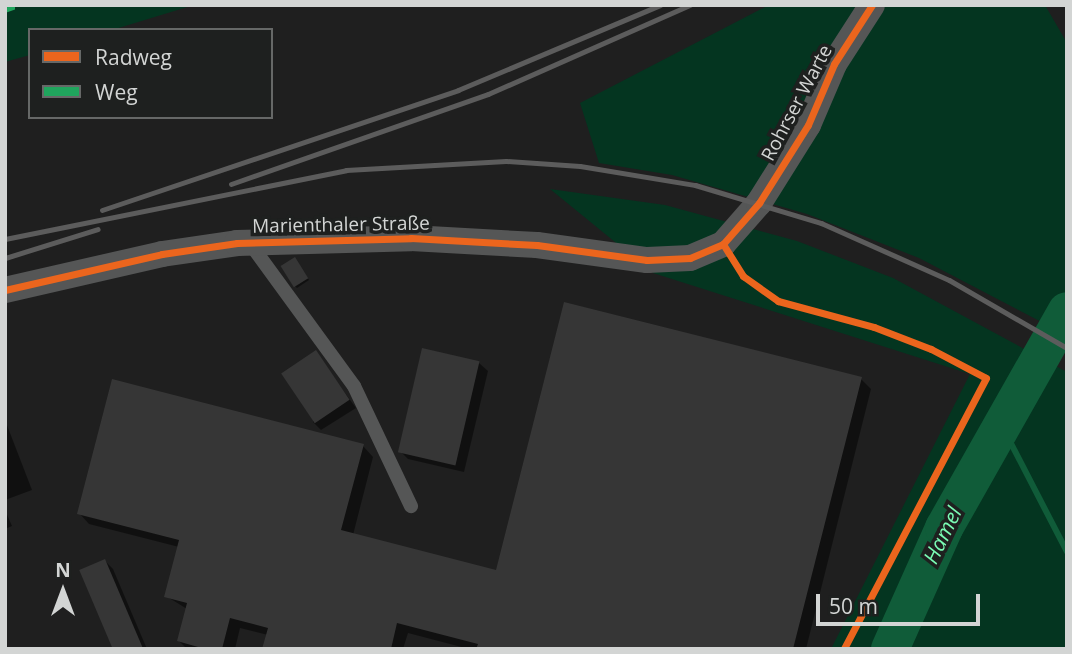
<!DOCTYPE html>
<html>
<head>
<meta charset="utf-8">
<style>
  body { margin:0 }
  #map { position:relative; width:1072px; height:654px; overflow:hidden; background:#1f1f1f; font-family:"Open Sans",sans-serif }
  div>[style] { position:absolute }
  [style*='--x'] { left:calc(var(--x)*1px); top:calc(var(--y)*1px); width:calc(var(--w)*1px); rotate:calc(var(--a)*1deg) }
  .green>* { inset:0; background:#043520 }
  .shadow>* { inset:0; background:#0007 }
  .stream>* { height:6px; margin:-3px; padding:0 3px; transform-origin:3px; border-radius:3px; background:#105c39 }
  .river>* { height:38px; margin:-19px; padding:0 19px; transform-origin:19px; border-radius:19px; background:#105c39 }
  .building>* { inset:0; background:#363636; transform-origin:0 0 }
  .service>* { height:14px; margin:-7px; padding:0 7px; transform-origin:7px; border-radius:7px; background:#555656 }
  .minor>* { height:26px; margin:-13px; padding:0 13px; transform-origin:13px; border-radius:13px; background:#555656 }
  .rail>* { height:5px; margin:-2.5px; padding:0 2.5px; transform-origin:2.5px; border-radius:2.5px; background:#5c5c5c }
  .quiet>* { height:5px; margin-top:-2.5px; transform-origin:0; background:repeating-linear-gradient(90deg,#20a55d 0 10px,transparent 0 15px) }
  .cycleway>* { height:7px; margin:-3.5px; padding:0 3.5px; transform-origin:3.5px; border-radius:3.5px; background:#eb651d }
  span { translate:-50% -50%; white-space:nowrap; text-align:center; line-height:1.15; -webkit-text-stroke:7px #1e201f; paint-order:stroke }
  .street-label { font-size:19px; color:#d3d5d4 }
  .water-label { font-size:21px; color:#7afbb4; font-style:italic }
  .frame { position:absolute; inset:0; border:7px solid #d3d5d4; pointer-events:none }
  .legend { position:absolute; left:28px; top:28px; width:245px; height:91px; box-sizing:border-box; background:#1e201f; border:2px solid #666867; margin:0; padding:9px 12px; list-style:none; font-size:21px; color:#d3d5d4 }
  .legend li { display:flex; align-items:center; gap:14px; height:35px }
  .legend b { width:35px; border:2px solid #666867 }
  .north { position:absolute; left:28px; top:556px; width:70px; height:70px; -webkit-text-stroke:5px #1e201f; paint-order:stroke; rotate:0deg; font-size:19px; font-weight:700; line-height:28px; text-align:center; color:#d3d5d4 }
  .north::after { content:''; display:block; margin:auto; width:24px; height:32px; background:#d3d5d4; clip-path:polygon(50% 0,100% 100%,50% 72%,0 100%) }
  .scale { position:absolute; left:816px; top:594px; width:164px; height:32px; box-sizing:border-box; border:4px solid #d3d5d4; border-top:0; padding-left:9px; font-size:21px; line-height:24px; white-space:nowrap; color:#d3d5d4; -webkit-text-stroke:5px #1e201f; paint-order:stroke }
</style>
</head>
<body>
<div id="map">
  <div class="green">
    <i style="clip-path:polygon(5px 5px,194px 5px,112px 30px,30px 30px,30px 55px,5px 62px)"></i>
    <i style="clip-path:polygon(769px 5px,1045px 5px,1067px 43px,1067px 311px,1053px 328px,919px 258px,807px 214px,672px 175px,599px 163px,580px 103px)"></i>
    <i style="clip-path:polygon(550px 189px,665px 205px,797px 241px,893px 278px,1067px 372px,1067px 649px,831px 649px,970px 374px,653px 273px)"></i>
  </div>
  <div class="shadow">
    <i style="clip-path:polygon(297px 262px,309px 280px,297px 288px,295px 286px)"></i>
    <i style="clip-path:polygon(315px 352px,356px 408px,321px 430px,313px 422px)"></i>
    <i style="clip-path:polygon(479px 363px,488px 371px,464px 472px,408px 459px,400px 451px)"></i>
    <i style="clip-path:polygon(861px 379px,871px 389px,806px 649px,469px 649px,408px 633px,403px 649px,264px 649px,268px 635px,240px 628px,235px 649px,187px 649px,179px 641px,187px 609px,166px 596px,179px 547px,89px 524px,79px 513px,363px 446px,373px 457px,353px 535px,498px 573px)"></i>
    <i style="clip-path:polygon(5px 420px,32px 490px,5px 500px)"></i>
    <i style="clip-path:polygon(5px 510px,12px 526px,5px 529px)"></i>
    <i style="clip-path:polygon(105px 561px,113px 569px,147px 649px,114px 649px)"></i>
  </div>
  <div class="stream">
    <i style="--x:1001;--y:424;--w:144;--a:62.7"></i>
  </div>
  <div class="river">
    <i style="--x:890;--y:649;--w:133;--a:-65.9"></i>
    <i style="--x:944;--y:528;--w:249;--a:-60.5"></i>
  </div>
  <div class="building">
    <i style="left:295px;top:257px;width:25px;height:17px;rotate:58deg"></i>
    <i style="clip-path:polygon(564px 302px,862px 377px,793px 649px,476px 649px,478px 644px,397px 623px,391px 649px,262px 649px,268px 628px,230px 618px,222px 649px,205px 649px,177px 641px,187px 603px,164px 597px,179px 540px,77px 514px,112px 379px,364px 444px,341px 530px,496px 570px)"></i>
    <i style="left:422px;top:348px;width:59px;height:107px;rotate:13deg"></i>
    <i style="left:316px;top:350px;width:60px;height:42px;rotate:56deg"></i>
    <i style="left:105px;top:559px;width:98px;height:28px;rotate:67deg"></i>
  </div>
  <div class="service">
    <i style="--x:249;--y:242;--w:178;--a:53.9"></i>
    <i style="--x:354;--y:386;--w:133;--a:64.6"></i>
  </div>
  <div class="minor">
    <i style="--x:5;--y:290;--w:161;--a:-12.9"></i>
    <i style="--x:162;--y:254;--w:76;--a:-8.3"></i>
    <i style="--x:237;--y:243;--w:174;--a:-1.6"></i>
    <i style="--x:411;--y:238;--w:126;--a:3.2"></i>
    <i style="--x:537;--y:245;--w:111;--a:7.8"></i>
    <i style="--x:647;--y:260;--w:43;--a:-2.7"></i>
    <i style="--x:690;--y:258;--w:36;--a:-23"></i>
    <i style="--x:723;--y:244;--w:55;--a:-48.7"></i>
    <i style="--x:759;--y:203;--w:92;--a:-57.9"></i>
    <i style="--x:808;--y:125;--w:66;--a:-66.9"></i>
    <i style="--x:834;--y:64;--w:70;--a:-57.2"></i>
  </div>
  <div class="rail">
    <i style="--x:231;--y:184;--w:272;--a:-19.3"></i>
    <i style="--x:488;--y:94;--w:221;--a:-23.8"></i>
    <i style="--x:102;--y:210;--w:376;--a:-18.6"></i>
    <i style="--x:458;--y:90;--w:219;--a:-22.8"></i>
    <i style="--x:5;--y:239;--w:348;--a:-11.4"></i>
    <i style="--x:346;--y:170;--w:160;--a:-3.2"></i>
    <i style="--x:506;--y:161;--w:74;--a:3.9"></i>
    <i style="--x:580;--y:166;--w:117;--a:9.4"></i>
    <i style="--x:695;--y:185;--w:132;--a:16.8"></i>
    <i style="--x:821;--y:223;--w:140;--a:24"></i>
    <i style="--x:949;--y:280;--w:136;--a:30"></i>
    <i style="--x:5;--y:258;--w:97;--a:-17.3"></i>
  </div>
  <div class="quiet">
    <i style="--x:5;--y:10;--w:15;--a:-20"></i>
  </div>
  <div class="cycleway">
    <i style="--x:723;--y:244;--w:38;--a:58"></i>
    <i style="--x:743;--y:276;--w:43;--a:35.5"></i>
    <i style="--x:778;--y:301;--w:99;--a:15.2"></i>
    <i style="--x:874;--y:327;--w:61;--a:21.1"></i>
    <i style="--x:931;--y:349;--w:62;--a:27.8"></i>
    <i style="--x:986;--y:378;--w:306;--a:117.7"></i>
    <i style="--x:5;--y:290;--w:161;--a:-12.9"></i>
    <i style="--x:162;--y:254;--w:76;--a:-8.3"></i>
    <i style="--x:237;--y:243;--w:174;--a:-1.6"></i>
    <i style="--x:411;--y:238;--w:126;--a:3.2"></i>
    <i style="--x:537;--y:245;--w:111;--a:7.8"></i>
    <i style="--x:647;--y:260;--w:43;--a:-2.7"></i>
    <i style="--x:690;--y:258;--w:36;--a:-23"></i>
    <i style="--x:723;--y:244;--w:55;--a:-48.7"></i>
    <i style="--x:759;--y:203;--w:92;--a:-57.9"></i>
    <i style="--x:808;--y:125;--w:66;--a:-66.9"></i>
    <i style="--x:834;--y:64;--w:70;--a:-57.2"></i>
  </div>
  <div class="street-label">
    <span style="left:797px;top:103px;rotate:-62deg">Rohrser Warte</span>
    <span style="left:341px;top:225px;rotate:-1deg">Marienthaler Straße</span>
  </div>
  <div class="water-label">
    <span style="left:942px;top:535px;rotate:-64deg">Hamel</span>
  </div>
  <div class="frame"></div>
  <ul class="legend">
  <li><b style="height:9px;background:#eb651d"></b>Radweg</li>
  <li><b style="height:9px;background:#20a55d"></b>Weg</li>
  </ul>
  <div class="north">N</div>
  <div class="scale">50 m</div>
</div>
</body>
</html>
